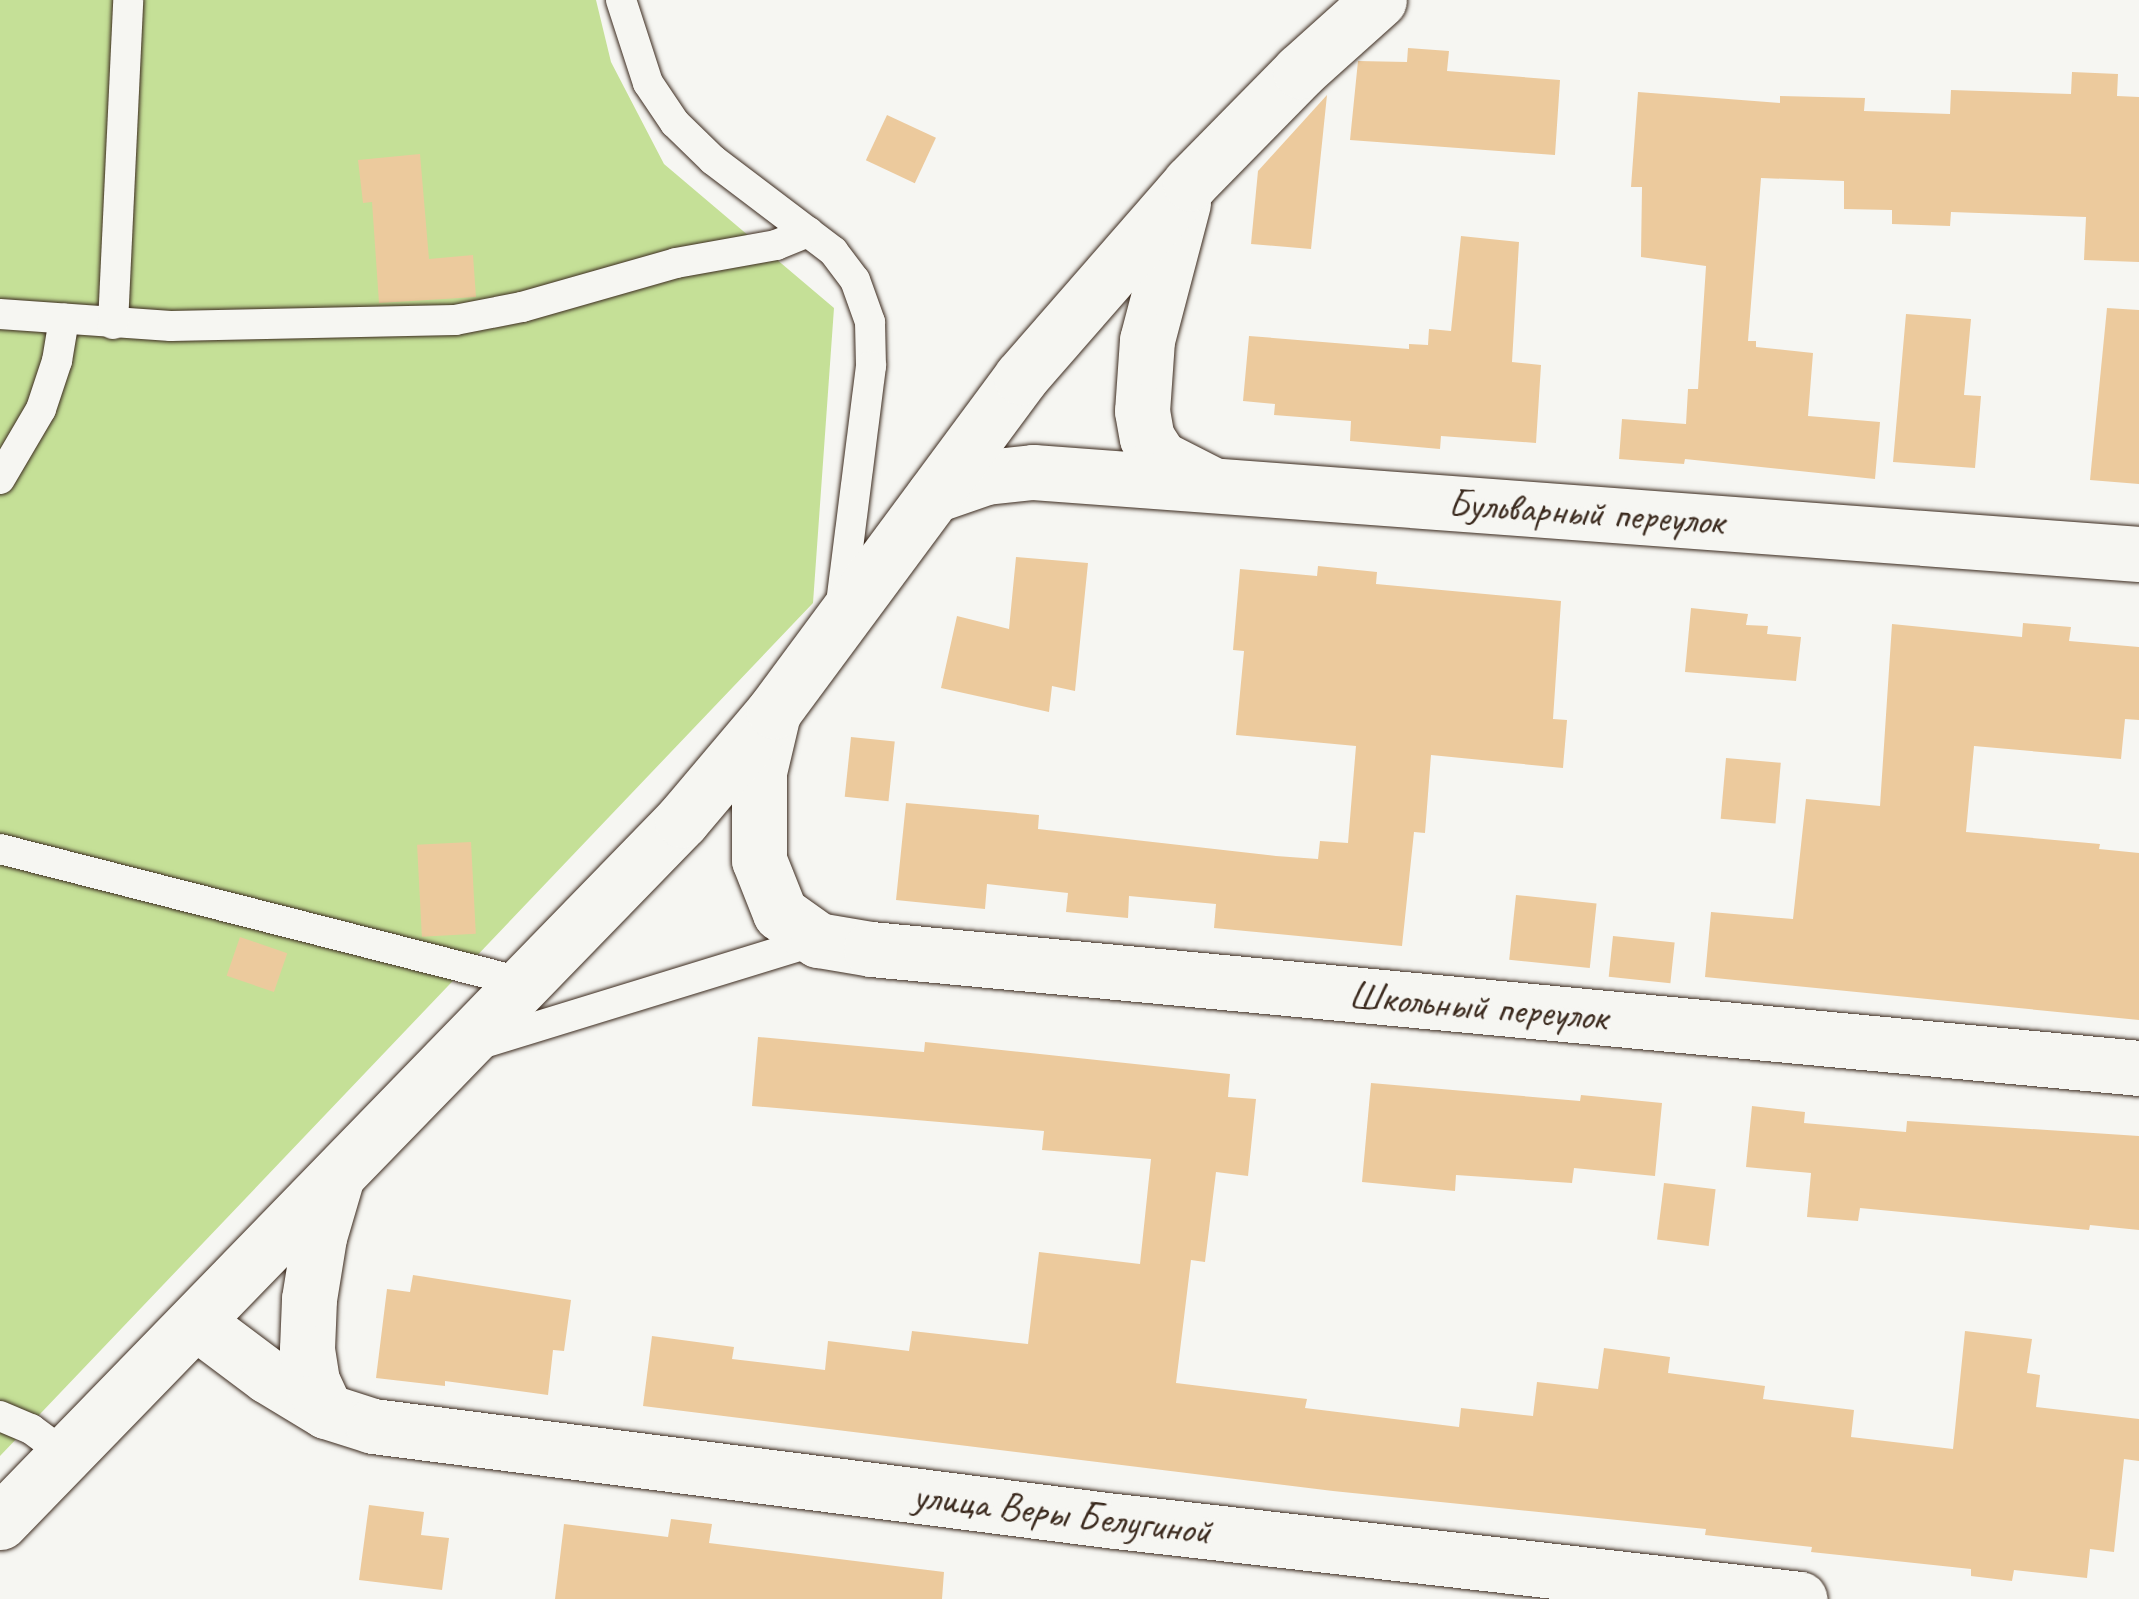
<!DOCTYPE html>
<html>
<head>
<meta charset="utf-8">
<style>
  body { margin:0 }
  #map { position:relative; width:2139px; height:1599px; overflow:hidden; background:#f6f6f2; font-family:Caveat,sans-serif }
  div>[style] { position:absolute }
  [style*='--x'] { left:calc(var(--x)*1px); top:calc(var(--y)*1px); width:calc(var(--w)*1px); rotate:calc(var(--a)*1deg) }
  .green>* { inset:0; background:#c5e097 }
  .building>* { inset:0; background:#ecca9d; transform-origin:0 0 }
  .roads { filter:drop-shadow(0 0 2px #3b2a1e) drop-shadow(0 0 2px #3b2a1e) }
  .lane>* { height:30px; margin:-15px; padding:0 15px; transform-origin:15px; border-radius:15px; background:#f6f6f2 }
  .street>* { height:55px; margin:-27.5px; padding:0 27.5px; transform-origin:27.5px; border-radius:27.5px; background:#f6f6f2 }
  span { translate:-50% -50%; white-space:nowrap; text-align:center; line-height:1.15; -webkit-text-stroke:8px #f6f6f2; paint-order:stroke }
  .street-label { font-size:40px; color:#3b2a1e }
</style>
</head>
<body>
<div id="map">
  <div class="green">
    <i style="clip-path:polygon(0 0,596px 0,611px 62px,664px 164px,834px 308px,813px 603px,0 1456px)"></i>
  </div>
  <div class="building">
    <i style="clip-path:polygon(1408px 48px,1449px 51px,1447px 71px,1560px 80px,1555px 155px,1350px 140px,1358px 61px,1407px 62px)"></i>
    <i style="clip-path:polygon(2072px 72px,2118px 74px,2117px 96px,2139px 97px,2139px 262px,2084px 260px,2086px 217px,1951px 212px,1950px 226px,1892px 224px,1892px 210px,1844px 209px,1844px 181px,1761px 178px,1748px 341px,1756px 341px,1756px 347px,1813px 353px,1808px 416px,1880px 422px,1875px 479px,1685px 459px,1684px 464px,1619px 459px,1622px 419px,1686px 424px,1688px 389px,1698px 389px,1706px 266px,1641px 257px,1642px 187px,1631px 187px,1638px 92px,1780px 103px,1780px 96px,1865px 98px,1864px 111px,1950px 114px,1951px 90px,2071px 94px)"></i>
    <i style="clip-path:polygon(1327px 95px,1311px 249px,1251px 244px,1258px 171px)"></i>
    <i style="left:887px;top:115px;width:54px;height:50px;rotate:25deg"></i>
    <i style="clip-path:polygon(420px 154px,429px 259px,473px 255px,476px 297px,379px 303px,372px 202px,363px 203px,358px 160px)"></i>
    <i style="clip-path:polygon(1461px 236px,1519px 242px,1512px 362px,1541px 365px,1536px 443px,1441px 436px,1440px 449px,1350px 441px,1351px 421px,1274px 415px,1275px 404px,1243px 401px,1249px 336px,1409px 349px,1409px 344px,1428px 345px,1429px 329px,1451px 331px)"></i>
    <i style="clip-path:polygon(2107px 308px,2139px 310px,2139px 484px,2090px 480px)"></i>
    <i style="clip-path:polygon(1906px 314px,1971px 319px,1964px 395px,1981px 396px,1975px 468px,1893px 462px)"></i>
    <i style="clip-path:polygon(1016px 557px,1088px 563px,1075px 691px,1052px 686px,1049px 712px,941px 688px,957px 616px,1009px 629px)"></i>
    <i style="clip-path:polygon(1318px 566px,1377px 572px,1376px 584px,1561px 601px,1553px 719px,1567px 720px,1563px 768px,1431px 755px,1425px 833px,1414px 832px,1402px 946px,1214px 928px,1216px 904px,1129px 896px,1128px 918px,1066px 912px,1068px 893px,987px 884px,985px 909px,896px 900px,906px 803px,1039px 815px,1038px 829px,1276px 856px,1318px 859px,1320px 841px,1348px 843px,1356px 746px,1236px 735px,1244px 651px,1233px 650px,1240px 569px,1317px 576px)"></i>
    <i style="clip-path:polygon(1691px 608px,1748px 614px,1746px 625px,1768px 626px,1767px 634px,1801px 637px,1796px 681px,1685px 672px)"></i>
    <i style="clip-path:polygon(2023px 623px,2071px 627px,2069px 641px,2139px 647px,2139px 720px,2125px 719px,2121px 759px,1974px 746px,1966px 832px,2100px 844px,2099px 849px,2139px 853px,2139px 1020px,1705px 977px,1711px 912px,1793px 919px,1806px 799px,1880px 806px,1892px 624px,2022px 637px)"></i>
    <i style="left:851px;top:737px;width:44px;height:60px;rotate:6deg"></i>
    <i style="left:1726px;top:758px;width:55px;height:61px;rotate:5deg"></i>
    <i style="left:471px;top:842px;width:92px;height:54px;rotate:87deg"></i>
    <i style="left:1516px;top:895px;width:81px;height:65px;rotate:6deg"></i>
    <i style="left:1613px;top:936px;width:62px;height:41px;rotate:6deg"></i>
    <i style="left:240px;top:937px;width:50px;height:41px;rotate:19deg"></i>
    <i style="clip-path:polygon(758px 1037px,924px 1052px,925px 1042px,1230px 1074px,1228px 1097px,1256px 1099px,1248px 1176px,1216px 1172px,1205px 1262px,1191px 1260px,1176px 1383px,1307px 1399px,1305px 1408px,1459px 1427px,1461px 1408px,1533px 1416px,1537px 1382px,1598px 1389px,1604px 1348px,1670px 1357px,1668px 1373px,1765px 1386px,1763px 1399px,1854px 1410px,1851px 1437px,1953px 1449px,1965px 1331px,2032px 1339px,2027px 1373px,2040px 1375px,2036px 1407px,2139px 1419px,2139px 1461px,2124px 1459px,2114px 1552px,2090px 1549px,2087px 1578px,2014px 1570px,2012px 1581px,1971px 1576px,1971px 1569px,1811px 1552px,1812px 1547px,1705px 1535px,1706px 1529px,1333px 1491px,643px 1406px,652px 1336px,734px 1347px,732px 1359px,825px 1370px,828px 1341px,909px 1351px,912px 1331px,1028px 1344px,1039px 1252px,1140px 1264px,1151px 1159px,1042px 1150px,1044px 1131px,752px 1106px)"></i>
    <i style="clip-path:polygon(1371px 1083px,1580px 1101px,1581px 1095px,1662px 1103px,1655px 1176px,1574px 1168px,1572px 1183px,1456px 1175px,1455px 1191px,1362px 1182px)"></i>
    <i style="clip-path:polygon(1752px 1106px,1805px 1112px,1804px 1123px,1906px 1132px,1907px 1121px,2139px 1136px,2139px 1230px,2090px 1225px,2089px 1230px,1860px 1208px,1858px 1221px,1807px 1217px,1811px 1173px,1746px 1167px)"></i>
    <i style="left:1664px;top:1183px;width:52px;height:57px;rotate:7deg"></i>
    <i style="clip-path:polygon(413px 1275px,571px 1300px,564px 1351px,553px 1350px,548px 1395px,445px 1381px,445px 1386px,376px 1378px,387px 1289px,410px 1292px)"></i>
    <i style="clip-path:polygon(369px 1505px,424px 1512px,421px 1535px,449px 1538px,442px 1590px,359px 1580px)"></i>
    <i style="clip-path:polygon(671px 1519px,712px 1524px,709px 1543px,944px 1572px,942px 1599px,555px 1599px,564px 1524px,668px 1537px)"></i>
  </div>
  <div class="roads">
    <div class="lane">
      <i style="--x:621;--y:0;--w:87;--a:72"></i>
      <i style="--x:648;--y:83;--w:48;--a:56"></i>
      <i style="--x:675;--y:123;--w:53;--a:44.2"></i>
      <i style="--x:713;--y:160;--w:151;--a:37.2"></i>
      <i style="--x:833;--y:251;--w:36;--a:53"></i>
      <i style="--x:855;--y:280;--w:45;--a:70.3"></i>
      <i style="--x:870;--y:322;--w:44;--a:88.7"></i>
      <i style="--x:871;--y:366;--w:240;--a:97.2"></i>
      <i style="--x:0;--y:314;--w:171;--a:4"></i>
      <i style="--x:171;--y:326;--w:284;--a:-1.2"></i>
      <i style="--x:455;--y:320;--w:68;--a:-11"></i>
      <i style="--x:522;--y:307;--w:160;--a:-15.9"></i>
      <i style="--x:676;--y:263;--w:102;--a:-10.2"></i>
      <i style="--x:776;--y:245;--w:35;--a:-22"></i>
      <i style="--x:113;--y:324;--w:324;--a:-87.3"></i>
      <i style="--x:0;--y:479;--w:81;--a:-59.6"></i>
      <i style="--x:41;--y:409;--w:51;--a:-71.6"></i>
      <i style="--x:57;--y:361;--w:43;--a:-80.5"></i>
      <i style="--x:0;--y:849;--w:542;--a:14.32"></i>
      <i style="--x:477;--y:1045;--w:357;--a:-17.1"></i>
      <i style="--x:0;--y:1416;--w:34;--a:23"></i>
      <i style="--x:31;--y:1429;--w:44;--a:36.6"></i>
    </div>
    <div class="street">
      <i style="--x:1183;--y:203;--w:142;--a:104.7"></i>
      <i style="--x:1147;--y:340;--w:71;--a:94"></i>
      <i style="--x:1142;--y:411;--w:27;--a:80"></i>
      <i style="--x:1147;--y:438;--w:24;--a:57"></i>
      <i style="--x:1160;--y:458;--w:55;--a:27"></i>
      <i style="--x:934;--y:495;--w:55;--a:-19.1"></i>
      <i style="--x:986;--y:477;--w:47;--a:-6.1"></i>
      <i style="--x:1033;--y:472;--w:1109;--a:4.24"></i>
      <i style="--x:772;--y:717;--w:57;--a:103.3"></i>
      <i style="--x:759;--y:772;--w:88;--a:90"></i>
      <i style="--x:759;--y:860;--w:57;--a:68.4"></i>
      <i style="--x:780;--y:913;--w:47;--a:35.4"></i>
      <i style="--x:818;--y:940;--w:54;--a:9.6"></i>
      <i style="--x:871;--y:949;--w:1274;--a:5.36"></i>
      <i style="--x:196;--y:1322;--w:90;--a:36.9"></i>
      <i style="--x:268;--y:1376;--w:68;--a:31.1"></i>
      <i style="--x:326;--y:1411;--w:49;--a:17.7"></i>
      <i style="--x:373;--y:1426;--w:740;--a:7.3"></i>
      <i style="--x:1107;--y:1520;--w:697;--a:6.5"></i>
      <i style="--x:326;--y:1411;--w:33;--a:-115"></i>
      <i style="--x:312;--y:1381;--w:32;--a:-99"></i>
      <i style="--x:307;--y:1349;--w:50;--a:-87.7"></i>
      <i style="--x:309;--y:1299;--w:63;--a:-80.8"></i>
      <i style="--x:319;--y:1237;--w:64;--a:-73.6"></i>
      <i style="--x:0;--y:1522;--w:979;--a:-45.83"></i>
      <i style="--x:682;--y:820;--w:143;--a:-49.8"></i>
      <i style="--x:774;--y:711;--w:415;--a:-53.5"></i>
      <i style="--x:1021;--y:377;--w:257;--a:-48.9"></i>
      <i style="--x:1190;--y:183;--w:157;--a:-45.5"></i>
      <i style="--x:1300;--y:71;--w:106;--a:-41.9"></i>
    </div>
  </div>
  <div class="street-label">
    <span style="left:1586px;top:512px;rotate:4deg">Бульварный переулок</span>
    <span style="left:1478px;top:1006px;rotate:5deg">Школьный переулок</span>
    <span style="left:1062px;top:1513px;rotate:7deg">улица Веры Белугиной</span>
  </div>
</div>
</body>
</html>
